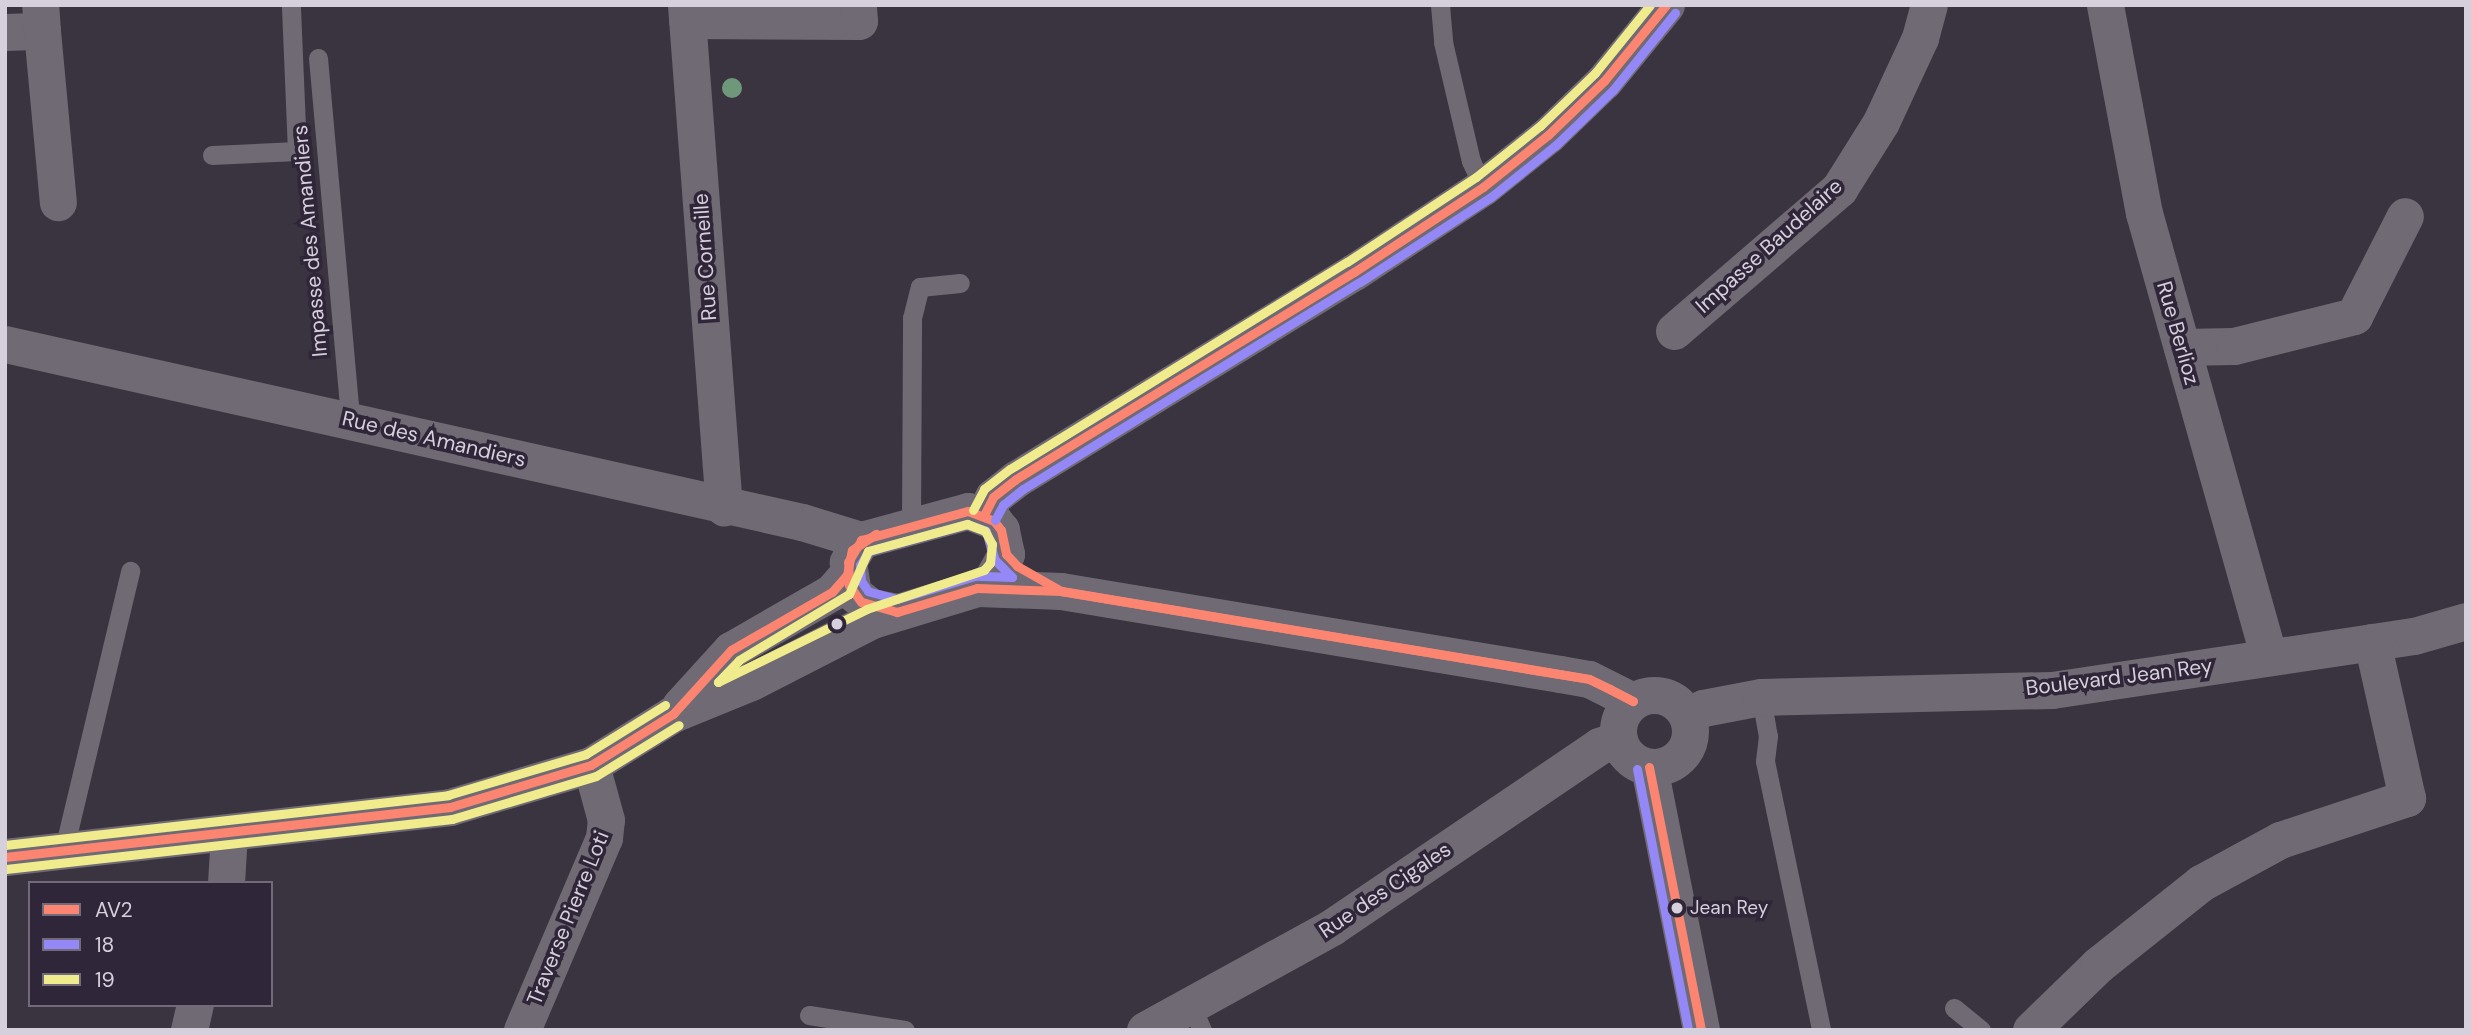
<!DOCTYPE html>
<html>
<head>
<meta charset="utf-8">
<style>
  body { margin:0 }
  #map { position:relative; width:2471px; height:1035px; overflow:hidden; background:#39343f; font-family:"DM Sans",sans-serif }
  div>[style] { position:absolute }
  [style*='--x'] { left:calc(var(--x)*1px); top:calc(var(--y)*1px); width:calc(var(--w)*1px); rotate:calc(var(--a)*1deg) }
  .service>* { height:19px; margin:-9.5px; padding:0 9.5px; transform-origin:9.5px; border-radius:9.5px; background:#6f6a73 }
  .minor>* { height:37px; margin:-18.5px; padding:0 18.5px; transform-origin:18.5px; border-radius:18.5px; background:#6f6a73 }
  .minor>.ring { margin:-18.5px; padding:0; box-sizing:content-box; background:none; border:37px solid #6f6a73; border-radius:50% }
  .bus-1>* { height:9px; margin:-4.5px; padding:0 4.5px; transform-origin:4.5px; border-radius:4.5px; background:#fb8571 }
  .bus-2>* { height:9px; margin:-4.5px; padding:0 4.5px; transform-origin:4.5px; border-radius:4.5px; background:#9488f6 }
  .bus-3>* { height:9px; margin:-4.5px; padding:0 4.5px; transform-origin:4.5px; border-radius:4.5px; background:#f0ec8d }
  .trees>* { width:20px; height:20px; margin:-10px; border-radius:50%; background:#6f987a }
  .dots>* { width:19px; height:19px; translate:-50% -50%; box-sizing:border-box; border:4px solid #2f2639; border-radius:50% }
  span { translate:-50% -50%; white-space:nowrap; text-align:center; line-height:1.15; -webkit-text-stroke:7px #2f2639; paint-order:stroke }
  .bus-label { font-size:19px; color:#d5d0dc }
  .left { translate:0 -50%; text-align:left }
  .street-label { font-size:21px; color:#d5d0dc }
  .frame { position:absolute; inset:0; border:7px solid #d5d0dc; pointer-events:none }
  .legend { position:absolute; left:28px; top:881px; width:245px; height:126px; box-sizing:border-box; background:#2f2639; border:2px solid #716a7a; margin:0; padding:9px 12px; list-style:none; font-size:21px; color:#d5d0dc }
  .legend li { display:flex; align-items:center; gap:14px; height:35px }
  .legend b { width:35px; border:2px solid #716a7a }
</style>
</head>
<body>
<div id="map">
  <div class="service">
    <i style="--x:1440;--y:5;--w:37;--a:85"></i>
    <i style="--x:1443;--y:42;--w:122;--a:76.8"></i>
    <i style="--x:1471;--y:161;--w:29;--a:65"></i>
    <i style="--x:318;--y:58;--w:362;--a:84.9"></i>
    <i style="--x:212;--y:155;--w:85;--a:-2.7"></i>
    <i style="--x:297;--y:151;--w:146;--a:-92.4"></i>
    <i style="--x:911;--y:523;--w:205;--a:-89.7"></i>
    <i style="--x:912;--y:318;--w:32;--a:-76"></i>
    <i style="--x:920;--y:287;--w:40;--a:-5.7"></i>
    <i style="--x:1761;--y:697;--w:40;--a:80"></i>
    <i style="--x:1768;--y:736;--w:25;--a:97"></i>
    <i style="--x:1765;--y:761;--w:275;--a:78.2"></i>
    <i style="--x:64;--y:849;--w:286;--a:-76.6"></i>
    <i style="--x:1190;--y:1003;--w:30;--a:66"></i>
    <i style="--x:1954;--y:1008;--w:35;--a:39"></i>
    <i style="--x:809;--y:1015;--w:97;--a:8.9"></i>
  </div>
  <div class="minor">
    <i style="--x:686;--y:5;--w:504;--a:85.68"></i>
    <i style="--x:2105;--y:5;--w:212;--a:79.4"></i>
    <i style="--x:2144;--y:213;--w:461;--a:74.3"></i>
    <i style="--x:687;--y:20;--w:172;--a:0.3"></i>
    <i style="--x:859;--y:21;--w:16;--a:-94"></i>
    <i style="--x:42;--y:31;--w:172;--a:84.7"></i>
    <i style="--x:5;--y:32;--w:37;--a:-2"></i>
    <i style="--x:42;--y:31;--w:26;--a:-94"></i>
    <i style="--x:1674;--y:331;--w:218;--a:-40.7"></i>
    <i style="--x:1839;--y:189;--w:79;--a:-57.9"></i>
    <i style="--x:1881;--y:122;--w:93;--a:-65.1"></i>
    <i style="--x:1920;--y:38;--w:34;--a:-75"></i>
    <i style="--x:5;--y:344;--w:817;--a:12.59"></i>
    <i style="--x:802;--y:522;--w:62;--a:17"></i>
    <i style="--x:2182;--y:347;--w:52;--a:-1.1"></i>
    <i style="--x:2234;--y:346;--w:124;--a:-14"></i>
    <i style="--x:2354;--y:316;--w:112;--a:-63"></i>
    <i style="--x:984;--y:515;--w:20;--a:-63"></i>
    <i style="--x:993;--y:497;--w:29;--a:-38"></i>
    <i style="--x:1016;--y:479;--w:396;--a:-31.5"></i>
    <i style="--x:1354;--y:272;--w:154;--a:-33.4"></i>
    <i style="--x:1483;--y:187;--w:83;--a:-38.7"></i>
    <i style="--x:1548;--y:135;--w:78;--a:-44"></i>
    <i style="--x:1604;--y:81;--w:98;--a:-50.8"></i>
    <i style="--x:977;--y:588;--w:84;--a:2"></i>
    <i style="--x:1061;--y:591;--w:506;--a:9.44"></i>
    <i style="--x:1560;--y:674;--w:29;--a:10"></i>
    <i style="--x:1589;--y:679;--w:49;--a:26.6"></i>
    <i class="ring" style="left:1618px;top:695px;width:35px;height:35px"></i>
    <i style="--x:680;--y:706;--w:76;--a:-47.7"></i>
    <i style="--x:731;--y:650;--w:116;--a:-29.9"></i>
    <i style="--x:832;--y:592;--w:23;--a:-49"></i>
    <i style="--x:1688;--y:716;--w:17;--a:-28"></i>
    <i style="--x:1703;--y:708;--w:59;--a:-10.7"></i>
    <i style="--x:1761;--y:697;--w:291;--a:-1.4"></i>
    <i style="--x:2052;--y:690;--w:366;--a:-8.5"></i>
    <i style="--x:2414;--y:636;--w:54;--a:-16.1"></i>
    <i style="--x:1649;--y:767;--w:268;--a:78.8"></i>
    <i style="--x:5;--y:857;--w:448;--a:-6.4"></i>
    <i style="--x:450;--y:807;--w:147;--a:-16.6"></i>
    <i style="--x:591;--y:765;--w:97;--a:-31.9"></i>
    <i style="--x:673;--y:714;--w:84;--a:-22.3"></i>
    <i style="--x:751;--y:682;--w:136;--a:-27.1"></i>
    <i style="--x:872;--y:620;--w:110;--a:-16.9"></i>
    <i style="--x:977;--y:588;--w:16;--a:-27"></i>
    <i style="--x:991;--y:581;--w:31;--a:-61"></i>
    <i style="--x:1006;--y:554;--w:25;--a:-102"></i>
    <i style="--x:1001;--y:530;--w:11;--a:-128"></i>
    <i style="--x:994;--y:521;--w:28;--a:-159"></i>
    <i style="--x:968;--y:511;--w:111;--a:164.8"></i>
    <i style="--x:861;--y:540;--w:26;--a:121"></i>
    <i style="--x:848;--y:562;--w:31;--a:81"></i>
    <i style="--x:853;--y:593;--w:23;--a:38"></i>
    <i style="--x:871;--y:607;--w:26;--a:11"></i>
    <i style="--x:226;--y:883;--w:50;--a:-86.6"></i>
    <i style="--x:189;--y:1030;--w:26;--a:-77"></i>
    <i style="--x:522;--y:1030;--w:209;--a:-66.9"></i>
    <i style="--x:604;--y:838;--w:18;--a:-84"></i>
    <i style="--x:606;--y:820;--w:57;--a:-105.3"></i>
    <i style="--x:1145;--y:1030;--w:213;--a:-28.8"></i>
    <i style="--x:1332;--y:927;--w:323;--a:-34.1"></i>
    <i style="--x:1599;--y:746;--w:21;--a:-19"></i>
    <i style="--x:2031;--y:1030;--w:93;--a:-44.1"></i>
    <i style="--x:2098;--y:965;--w:132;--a:-38.5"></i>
    <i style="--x:2201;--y:883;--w:90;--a:-28.6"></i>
    <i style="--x:2280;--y:840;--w:134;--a:-18.3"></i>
    <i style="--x:2407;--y:798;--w:160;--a:-102.6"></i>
  </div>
  <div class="bus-1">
    <i style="--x:968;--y:511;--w:28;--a:21"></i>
    <i style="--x:994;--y:521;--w:11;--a:52"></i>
    <i style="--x:1001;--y:530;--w:25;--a:78"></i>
    <i style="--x:1006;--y:554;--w:16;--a:47"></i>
    <i style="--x:1017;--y:566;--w:51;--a:29.6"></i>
    <i style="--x:1061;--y:591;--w:84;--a:-178"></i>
    <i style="--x:977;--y:588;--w:84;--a:163.3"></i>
    <i style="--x:897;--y:612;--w:37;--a:-164"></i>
    <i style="--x:861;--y:602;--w:21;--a:-125"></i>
    <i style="--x:849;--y:585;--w:23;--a:-92"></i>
    <i style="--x:848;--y:562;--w:26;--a:-59"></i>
    <i style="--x:861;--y:540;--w:111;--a:-15.2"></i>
    <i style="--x:984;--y:515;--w:20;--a:-63"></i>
    <i style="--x:993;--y:497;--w:29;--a:-38"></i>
    <i style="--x:1016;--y:479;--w:396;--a:-31.5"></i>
    <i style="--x:1354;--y:272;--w:154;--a:-33.4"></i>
    <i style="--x:1483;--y:187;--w:83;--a:-38.7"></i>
    <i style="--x:1548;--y:135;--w:78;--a:-44"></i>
    <i style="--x:1604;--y:81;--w:98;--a:-50.8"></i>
    <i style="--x:1061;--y:591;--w:535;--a:9.46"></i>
    <i style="--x:1061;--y:591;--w:535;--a:9.46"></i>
    <i style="--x:1589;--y:679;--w:23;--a:25"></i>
    <i style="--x:1610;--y:689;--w:26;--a:28"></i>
    <i style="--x:1633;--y:701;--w:49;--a:-153.4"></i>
    <i style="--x:1649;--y:767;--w:268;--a:78.8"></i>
    <i style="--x:5;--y:857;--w:448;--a:-6.4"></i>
    <i style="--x:450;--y:807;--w:147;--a:-16.6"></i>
    <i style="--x:591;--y:765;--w:97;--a:-31.9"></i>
    <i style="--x:673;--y:714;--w:86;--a:-47.8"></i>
    <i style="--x:731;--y:650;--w:116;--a:-29.9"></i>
    <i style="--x:832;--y:592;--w:23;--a:-49"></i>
    <i style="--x:847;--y:575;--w:25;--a:-79"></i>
    <i style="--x:852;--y:550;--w:29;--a:-34"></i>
  </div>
  <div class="bus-2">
    <i style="--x:995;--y:520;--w:17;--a:-62"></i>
    <i style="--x:1003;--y:505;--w:26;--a:-39"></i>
    <i style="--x:1023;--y:489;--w:395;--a:-31.6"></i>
    <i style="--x:1360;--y:282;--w:156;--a:-33"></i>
    <i style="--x:1491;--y:197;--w:83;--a:-38.7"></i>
    <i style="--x:1556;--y:145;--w:79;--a:-44"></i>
    <i style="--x:1613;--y:90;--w:99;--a:-51.2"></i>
    <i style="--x:967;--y:524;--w:20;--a:20"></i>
    <i style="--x:986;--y:531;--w:30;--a:73"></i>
    <i style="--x:995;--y:560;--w:24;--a:45"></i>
    <i style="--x:1012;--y:577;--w:37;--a:-178"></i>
    <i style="--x:975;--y:576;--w:81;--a:163.6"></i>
    <i style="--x:897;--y:599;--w:30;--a:-165"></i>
    <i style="--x:868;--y:591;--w:12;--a:-125"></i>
    <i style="--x:861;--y:581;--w:16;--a:-94"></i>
    <i style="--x:860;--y:565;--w:17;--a:-57"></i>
    <i style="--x:869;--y:551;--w:102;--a:-15.4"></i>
    <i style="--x:1637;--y:769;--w:266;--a:78.9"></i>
  </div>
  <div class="bus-3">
    <i style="--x:973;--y:510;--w:24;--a:-62"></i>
    <i style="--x:984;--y:489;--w:33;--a:-38"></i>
    <i style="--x:1010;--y:469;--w:395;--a:-31.6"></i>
    <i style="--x:1347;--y:262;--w:154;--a:-33.4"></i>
    <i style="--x:1476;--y:177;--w:82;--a:-38.6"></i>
    <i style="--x:1540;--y:126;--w:76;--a:-43.9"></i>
    <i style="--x:1595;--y:73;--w:87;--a:-51"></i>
    <i style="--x:967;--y:524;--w:19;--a:21"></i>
    <i style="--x:985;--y:531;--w:15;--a:62"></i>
    <i style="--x:992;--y:544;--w:19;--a:96"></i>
    <i style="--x:990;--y:563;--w:9;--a:131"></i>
    <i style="--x:984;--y:570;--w:123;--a:161.6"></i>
    <i style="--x:867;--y:609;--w:166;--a:153.9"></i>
    <i style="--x:718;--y:682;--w:30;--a:-46"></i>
    <i style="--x:739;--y:660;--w:128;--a:-31"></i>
    <i style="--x:849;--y:594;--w:47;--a:-66.2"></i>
    <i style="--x:868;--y:551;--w:103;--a:-15.3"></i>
    <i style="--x:596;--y:776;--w:97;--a:-31.6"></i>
    <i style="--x:5;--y:845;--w:446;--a:-6.4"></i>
    <i style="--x:448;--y:795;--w:144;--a:-16.5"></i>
    <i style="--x:586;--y:754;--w:93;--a:-31.8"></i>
    <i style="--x:6;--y:869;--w:449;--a:-6.4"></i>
    <i style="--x:452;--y:819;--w:150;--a:-16.6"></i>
  </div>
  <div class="trees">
    <i style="left:732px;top:88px"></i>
  </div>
  <div class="dots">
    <i style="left:837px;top:624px;background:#d5d0dc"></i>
    <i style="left:1677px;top:908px;background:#d5d0dc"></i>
  </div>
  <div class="bus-label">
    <span class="left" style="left:1690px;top:908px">Jean Rey</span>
  </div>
  <div class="street-label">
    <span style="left:310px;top:241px;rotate:-95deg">Impasse des Amandiers</span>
    <span style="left:1769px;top:246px;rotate:-42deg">Impasse Baudelaire</span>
    <span style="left:705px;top:257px;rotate:-94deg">Rue Corneille</span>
    <span style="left:2178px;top:333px;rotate:74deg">Rue Berlioz</span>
    <span style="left:434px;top:439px;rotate:13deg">Rue des Amandiers</span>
    <span style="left:2119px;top:677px;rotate:-7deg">Boulevard Jean Rey</span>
    <span style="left:1385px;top:890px;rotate:-34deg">Rue des Cigales</span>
    <span style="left:568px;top:918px;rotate:-68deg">Traverse Pierre Loti</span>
  </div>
  <div class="frame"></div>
  <ul class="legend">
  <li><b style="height:9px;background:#fb8571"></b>AV2</li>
  <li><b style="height:9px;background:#9488f6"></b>18</li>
  <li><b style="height:9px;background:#f0ec8d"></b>19</li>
  </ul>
</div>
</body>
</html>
